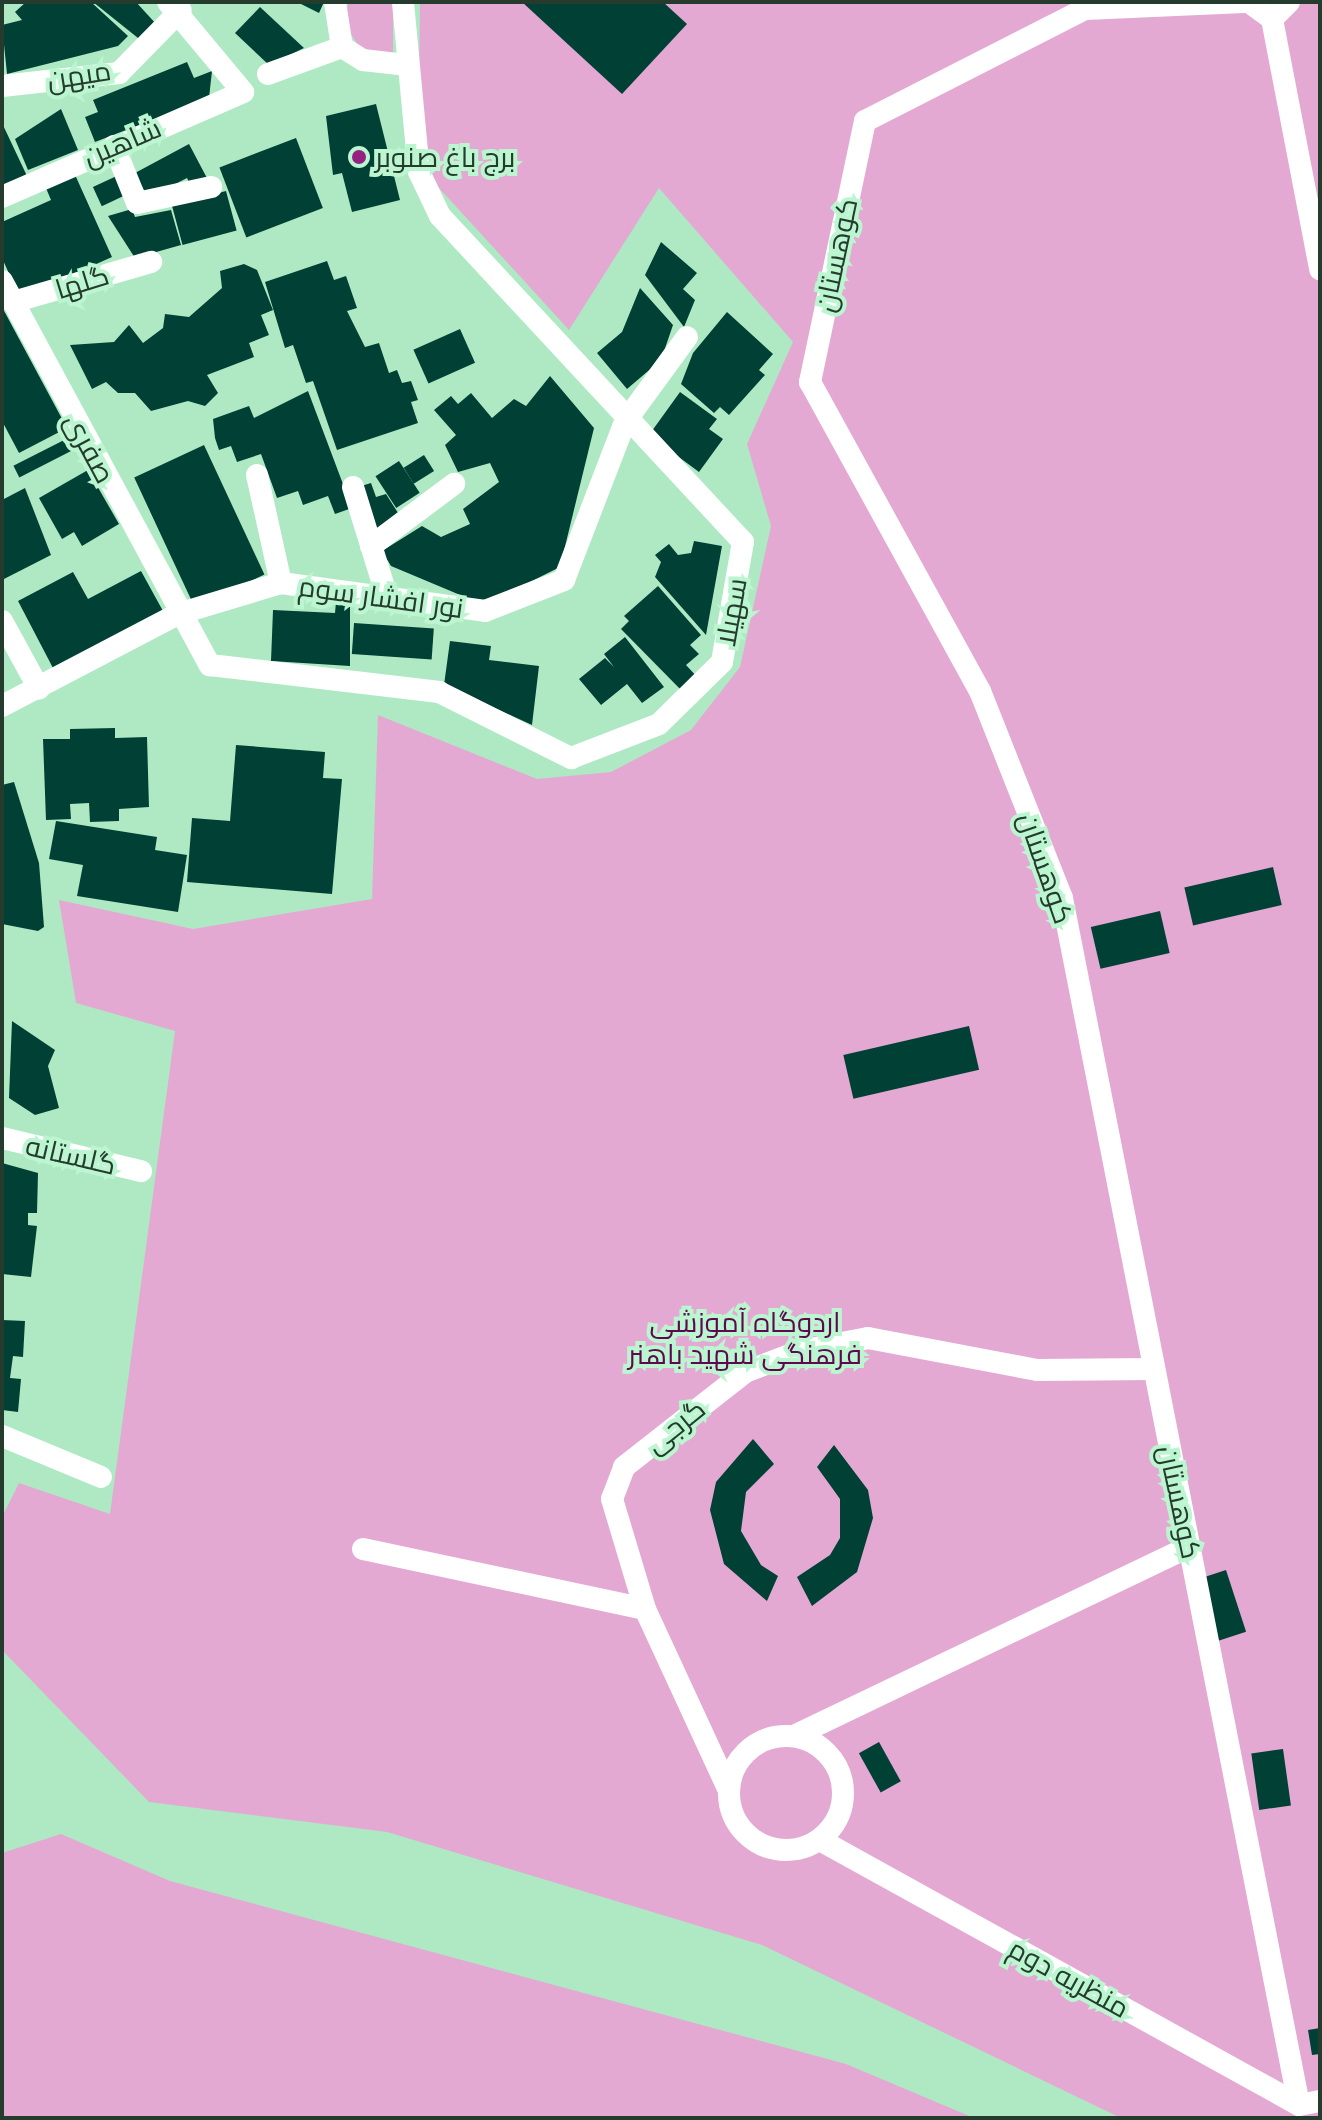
<!DOCTYPE html>
<html>
<head>
<meta charset="utf-8">
<style>
  body { margin:0 }
  #map { position:relative; width:1322px; height:2120px; overflow:hidden; background:#afe9c4; font-family:"Golos Text",Cairo,sans-serif }
  div>[style] { position:absolute }
  [style*='--x'] { left:calc(var(--x)*1px); top:calc(var(--y)*1px); width:calc(var(--w)*1px); rotate:calc(var(--a)*1deg) }
  .green>* { inset:0; background:#e3a9d3 }
  .building>* { inset:0; background:#004035; transform-origin:0 0 }
  .minor>* { height:22px; margin:-11px; padding:0 11px; transform-origin:11px; border-radius:11px; background:#fff }
  .minor>.ring { margin:-11px; padding:0; box-sizing:content-box; background:none; border:22px solid #fff; border-radius:50% }
  .dots>* { width:22px; height:22px; translate:-50% -50%; box-sizing:border-box; border:4px solid #bbf6d1; border-radius:50% }
  span { translate:-50% -50%; white-space:nowrap; text-align:center; line-height:1.15; -webkit-text-stroke:8px #bbf6d1; paint-order:stroke }
  .street-label { font-size:28px; color:#243b2d }
  .poi-label { font-size:28px; color:#243b2d }
  .left { translate:0 -50%; text-align:left }
  .park-label { font-size:28px; color:#5e0850 }
  .frame { position:absolute; inset:0; border:4px solid #243b2d; pointer-events:none }
</style>
</head>
<body>
<div id="map">
  <div class="green">
    <i style="clip-path:polygon(348px 2px,393px 2px,393px 56px,360px 48px,345px 25px)"></i>
    <i style="clip-path:polygon(420px 2px,1320px 2px,1320px 2118px,1121px 2118px,762px 1945px,387px 1832px,149px 1802px,2px 1650px,2px 1517px,19px 1483px,110px 1514px,175px 1031px,76px 1003px,59px 900px,193px 929px,372px 899px,378px 715px,537px 779px,611px 772px,691px 730px,740px 667px,771px 526px,747px 444px,793px 342px,659px 188px,569px 330px,418px 165px)"></i>
    <i style="clip-path:polygon(61px 1834px,170px 1881px,846px 2064px,974px 2118px,2px 2118px,2px 1853px)"></i>
  </div>
  <div class="building">
    <i style="clip-path:polygon(26px 2px,91px 2px,128px 36px,118px 46px,7px 74px,2px 25px,22px 20px,15px 12px)"></i>
    <i style="clip-path:polygon(93px 2px,136px 2px,157px 25px,143px 42px)"></i>
    <i style="clip-path:polygon(297px 2px,324px 2px,319px 13px)"></i>
    <i style="clip-path:polygon(522px 2px,663px 2px,687px 24px,622px 94px)"></i>
    <i style="clip-path:polygon(260px 7px,304px 48px,269px 65px,235px 33px)"></i>
    <i style="clip-path:polygon(187px 62px,194px 78px,212px 71px,209px 98px,95px 142px,85px 117px,98px 112px,93px 100px)"></i>
    <i style="clip-path:polygon(376px 104px,400px 200px,352px 212px,342px 173px,333px 175px,326px 116px)"></i>
    <i style="clip-path:polygon(61px 109px,78px 150px,28px 170px,15px 139px)"></i>
    <i style="clip-path:polygon(2px 123px,27px 176px,2px 188px)"></i>
    <i style="left:296px;top:138px;width:75px;height:82px;rotate:69deg"></i>
    <i style="clip-path:polygon(189px 144px,208px 180px,192px 188px,187px 178px,148px 198px,135px 173px)"></i>
    <i style="clip-path:polygon(72px 168px,112px 257px,20px 298px,2px 258px,2px 222px,51px 200px,43px 181px)"></i>
    <i style="left:121px;top:174px;width:21px;height:31px;rotate:65deg"></i>
    <i style="left:226px;top:191px;width:41px;height:56px;rotate:75deg"></i>
    <i style="clip-path:polygon(132px 209px,135px 217px,171px 210px,181px 245px,135px 258px,108px 216px)"></i>
    <i style="clip-path:polygon(661px 242px,697px 273px,683px 289px,695px 300px,684px 327px,645px 275px)"></i>
    <i style="clip-path:polygon(327px 261px,334px 280px,346px 276px,357px 308px,347px 311px,365px 347px,379px 343px,389px 373px,397px 370px,402px 383px,411px 381px,418px 400px,411px 402px,418px 423px,337px 450px,313px 381px,306px 383px,293px 345px,285px 348px,265px 282px)"></i>
    <i style="clip-path:polygon(244px 264px,257px 270px,273px 310px,261px 315px,269px 335px,249px 343px,254px 357px,207px 375px,218px 393px,205px 406px,188px 401px,151px 411px,135px 393px,118px 393px,106px 382px,92px 389px,70px 345px,114px 342px,129px 325px,143px 343px,163px 328px,165px 314px,189px 317px,222px 288px,220px 271px)"></i>
    <i style="clip-path:polygon(640px 288px,673px 325px,661px 360px,627px 389px,597px 353px,622px 332px)"></i>
    <i style="clip-path:polygon(2px 307px,67px 428px,19px 453px,2px 421px)"></i>
    <i style="clip-path:polygon(727px 312px,773px 354px,759px 370px,765px 375px,729px 415px,720px 407px,714px 413px,681px 384px,693px 353px)"></i>
    <i style="left:460px;top:329px;width:37px;height:51px;rotate:66deg"></i>
    <i style="clip-path:polygon(550px 376px,594px 428px,560px 567px,484px 605px,391px 566px,382px 551px,422px 526px,441px 537px,470px 524px,463px 509px,499px 482px,490px 463px,458px 472px,445px 445px,456px 435px,434px 410px,451px 396px,458px 404px,471px 393px,492px 418px,514px 399px,526px 406px)"></i>
    <i style="clip-path:polygon(308px 391px,352px 508px,335px 514px,328px 496px,303px 505px,298px 491px,277px 498px,261px 454px,237px 462px,231px 446px,219px 450px,215px 438px,213px 419px,249px 406px,254px 418px)"></i>
    <i style="clip-path:polygon(680px 392px,717px 419px,709px 429px,723px 439px,699px 472px,649px 435px)"></i>
    <i style="left:74px;top:435px;width:13px;height:68px;rotate:63deg"></i>
    <i style="left:204px;top:445px;width:143px;height:77px;rotate:65deg"></i>
    <i style="left:424px;top:455px;width:19px;height:24px;rotate:58deg"></i>
    <i style="left:399px;top:461px;width:38px;height:28px;rotate:57deg"></i>
    <i style="clip-path:polygon(88px 470px,119px 524px,82px 546px,74px 532px,62px 539px,39px 498px)"></i>
    <i style="clip-path:polygon(371px 483px,376px 497px,386px 494px,400px 516px,374px 534px,358px 487px)"></i>
    <i style="clip-path:polygon(25px 488px,51px 555px,2px 580px,2px 500px)"></i>
    <i style="clip-path:polygon(694px 541px,722px 546px,706px 635px,655px 577px,661px 562px,655px 555px,669px 544px,678px 555px,691px 553px)"></i>
    <i style="clip-path:polygon(141px 571px,163px 611px,53px 668px,18px 601px,73px 572px,88px 599px)"></i>
    <i style="clip-path:polygon(658px 586px,701px 635px,690px 645px,699px 654px,686px 665px,699px 679px,684px 693px,621px 629px,629px 621px,624px 616px)"></i>
    <i style="clip-path:polygon(336px 602px,350px 602px,350px 666px,271px 661px,273px 610px,335px 613px)"></i>
    <i style="left:354px;top:623px;width:80px;height:31px;rotate:4deg"></i>
    <i style="clip-path:polygon(625px 637px,664px 687px,642px 703px,627px 684px,601px 705px,579px 679px,605px 658px,614px 667px,604px 654px)"></i>
    <i style="clip-path:polygon(450px 641px,491px 646px,489px 660px,539px 666px,532px 725px,444px 685px)"></i>
    <i style="clip-path:polygon(115px 728px,115px 738px,147px 737px,149px 807px,119px 809px,119px 821px,90px 822px,89px 803px,70px 804px,71px 819px,46px 820px,43px 739px,70px 739px,70px 729px)"></i>
    <i style="clip-path:polygon(236px 745px,325px 752px,323px 778px,342px 779px,332px 894px,187px 882px,192px 818px,230px 821px)"></i>
    <i style="clip-path:polygon(14px 782px,39px 863px,44px 927px,38px 931px,2px 924px,2px 785px)"></i>
    <i style="clip-path:polygon(56px 821px,157px 837px,155px 850px,187px 855px,178px 912px,77px 896px,83px 865px,49px 859px)"></i>
    <i style="left:1273px;top:867px;width:39px;height:91px;rotate:77deg"></i>
    <i style="left:1160px;top:911px;width:43px;height:71px;rotate:77deg"></i>
    <i style="clip-path:polygon(12px 1021px,55px 1050px,48px 1066px,59px 1108px,35px 1115px,9px 1098px)"></i>
    <i style="left:969px;top:1026px;width:45px;height:129px;rotate:77deg"></i>
    <i style="clip-path:polygon(2px 1163px,38px 1173px,37px 1213px,28px 1213px,28px 1225px,37px 1226px,31px 1277px,2px 1274px)"></i>
    <i style="clip-path:polygon(2px 1320px,25px 1321px,23px 1357px,13px 1356px,10px 1378px,21px 1379px,18px 1412px,2px 1410px)"></i>
    <i style="clip-path:polygon(753px 1439px,774px 1464px,746px 1492px,741px 1531px,761px 1565px,778px 1576px,767px 1601px,724px 1564px,710px 1510px,716px 1482px)"></i>
    <i style="clip-path:polygon(834px 1445px,868px 1490px,873px 1518px,857px 1572px,812px 1606px,797px 1577px,830px 1555px,840px 1538px,840px 1499px,817px 1467px)"></i>
    <i style="left:1226px;top:1570px;width:65px;height:29px;rotate:72deg"></i>
    <i style="left:879px;top:1742px;width:45px;height:23px;rotate:61deg"></i>
    <i style="left:1283px;top:1749px;width:57px;height:32px;rotate:82deg"></i>
    <i style="clip-path:polygon(1320px 2028px,1320px 2054px,1312px 2055px,1308px 2030px)"></i>
  </div>
  <div class="minor">
    <i style="--x:335;--y:2;--w:46;--a:81.2"></i>
    <i style="--x:342;--y:47;--w:25;--a:32"></i>
    <i style="--x:363;--y:60;--w:43;--a:6.6"></i>
    <i style="--x:1244;--y:2;--w:159;--a:177.5"></i>
    <i style="--x:1085;--y:9;--w:247;--a:153"></i>
    <i style="--x:865;--y:121;--w:267;--a:101.9"></i>
    <i style="--x:810;--y:382;--w:353;--a:61.2"></i>
    <i style="--x:980;--y:691;--w:223;--a:68.4"></i>
    <i style="--x:1062;--y:898;--w:1230;--a:78.89"></i>
    <i style="--x:1249;--y:2;--w:29;--a:36"></i>
    <i style="--x:1272;--y:19;--w:24;--a:-45"></i>
    <i style="--x:1272;--y:19;--w:255;--a:79.1"></i>
    <i style="--x:268;--y:74;--w:79;--a:-20"></i>
    <i style="--x:2;--y:86;--w:118;--a:-6.3"></i>
    <i style="--x:119;--y:73;--w:88;--a:-45.5"></i>
    <i style="--x:114;--y:146;--w:61;--a:68"></i>
    <i style="--x:137;--y:203;--w:76;--a:-12.2"></i>
    <i style="--x:2;--y:197;--w:263;--a:-23.5"></i>
    <i style="--x:243;--y:92;--w:117;--a:-129.8"></i>
    <i style="--x:2;--y:281;--w:437;--a:61.6"></i>
    <i style="--x:210;--y:665;--w:231;--a:6.7"></i>
    <i style="--x:439;--y:692;--w:148;--a:26.6"></i>
    <i style="--x:571;--y:758;--w:94;--a:-21.1"></i>
    <i style="--x:659;--y:724;--w:88;--a:-44.5"></i>
    <i style="--x:722;--y:662;--w:122;--a:-80.1"></i>
    <i style="--x:743;--y:542;--w:445;--a:-132.9"></i>
    <i style="--x:440;--y:216;--w:49;--a:-115.5"></i>
    <i style="--x:419;--y:172;--w:171;--a:-95.4"></i>
    <i style="--x:13;--y:302;--w:144;--a:-16.2"></i>
    <i style="--x:257;--y:475;--w:111;--a:77.5"></i>
    <i style="--x:353;--y:487;--w:115;--a:72.8"></i>
    <i style="--x:371;--y:546;--w:104;--a:-36.8"></i>
    <i style="--x:2;--y:621;--w:77;--a:61.4"></i>
    <i style="--x:2;--y:706;--w:199;--a:-27.6"></i>
    <i style="--x:178;--y:614;--w:108;--a:-16.8"></i>
    <i style="--x:281;--y:583;--w:206;--a:7.8"></i>
    <i style="--x:485;--y:611;--w:85;--a:-21.4"></i>
    <i style="--x:564;--y:580;--w:169;--a:-68.9"></i>
    <i style="--x:625;--y:422;--w:105;--a:-53.9"></i>
    <i style="--x:2;--y:1138;--w:143;--a:13.4"></i>
    <i style="--x:2;--y:1436;--w:107;--a:22.5"></i>
    <i style="--x:363;--y:1549;--w:288;--a:12"></i>
    <i style="--x:645;--y:1609;--w:115;--a:-106.7"></i>
    <i style="--x:612;--y:1499;--w:34;--a:-69"></i>
    <i style="--x:624;--y:1467;--w:154;--a:-38.1"></i>
    <i style="--x:745;--y:1372;--w:59;--a:-20.9"></i>
    <i style="--x:800;--y:1351;--w:69;--a:-10.8"></i>
    <i style="--x:868;--y:1338;--w:172;--a:10.7"></i>
    <i style="--x:1037;--y:1370;--w:114;--a:-0.5"></i>
    <i style="--x:645;--y:1609;--w:198;--a:65.2"></i>
    <i class="ring" style="left:729px;top:1736px;width:92px;height:92px"></i>
    <i style="--x:794;--y:1736;--w:439;--a:-25.6"></i>
    <i style="--x:820;--y:1840;--w:547;--a:28.95"></i>
    <i style="--x:1299;--y:2105;--w:21;--a:-11"></i>
  </div>
  <div class="dots">
    <i style="left:359px;top:157px;background:#952280"></i>
  </div>
  <div class="street-label">
    <span style="left:79px;top:75px;rotate:-9deg">میهن</span>
    <span style="left:122px;top:142px;rotate:-23deg">شاهین</span>
    <span style="left:836px;top:255px;rotate:-78deg">کوهستان</span>
    <span style="left:82px;top:282px;rotate:-17deg">گلها</span>
    <span style="left:90px;top:448px;rotate:62deg">صفری</span>
    <span style="left:381px;top:597px;rotate:8deg">نور افشار سوم</span>
    <span style="left:731px;top:612px;rotate:-80deg">سهیلا</span>
    <span style="left:1046px;top:868px;rotate:71deg">کوهستان</span>
    <span style="left:71px;top:1155px;rotate:13deg">گلستانه</span>
    <span style="left:675px;top:1426px;rotate:-39deg">گرجی</span>
    <span style="left:1180px;top:1502px;rotate:78deg">کوهستان</span>
    <span style="left:1069px;top:1978px;rotate:29deg">منظریه دوم</span>
  </div>
  <div class="poi-label">
    <span class="left" style="left:375px;top:157px">برج باغ صنوبر</span>
  </div>
  <div class="park-label">
    <span style="left:745px;top:1338px">اردوگاه آموزشی<br>فرهنگی شهید باهنر</span>
  </div>
  <div class="frame"></div>
</div>
</body>
</html>
